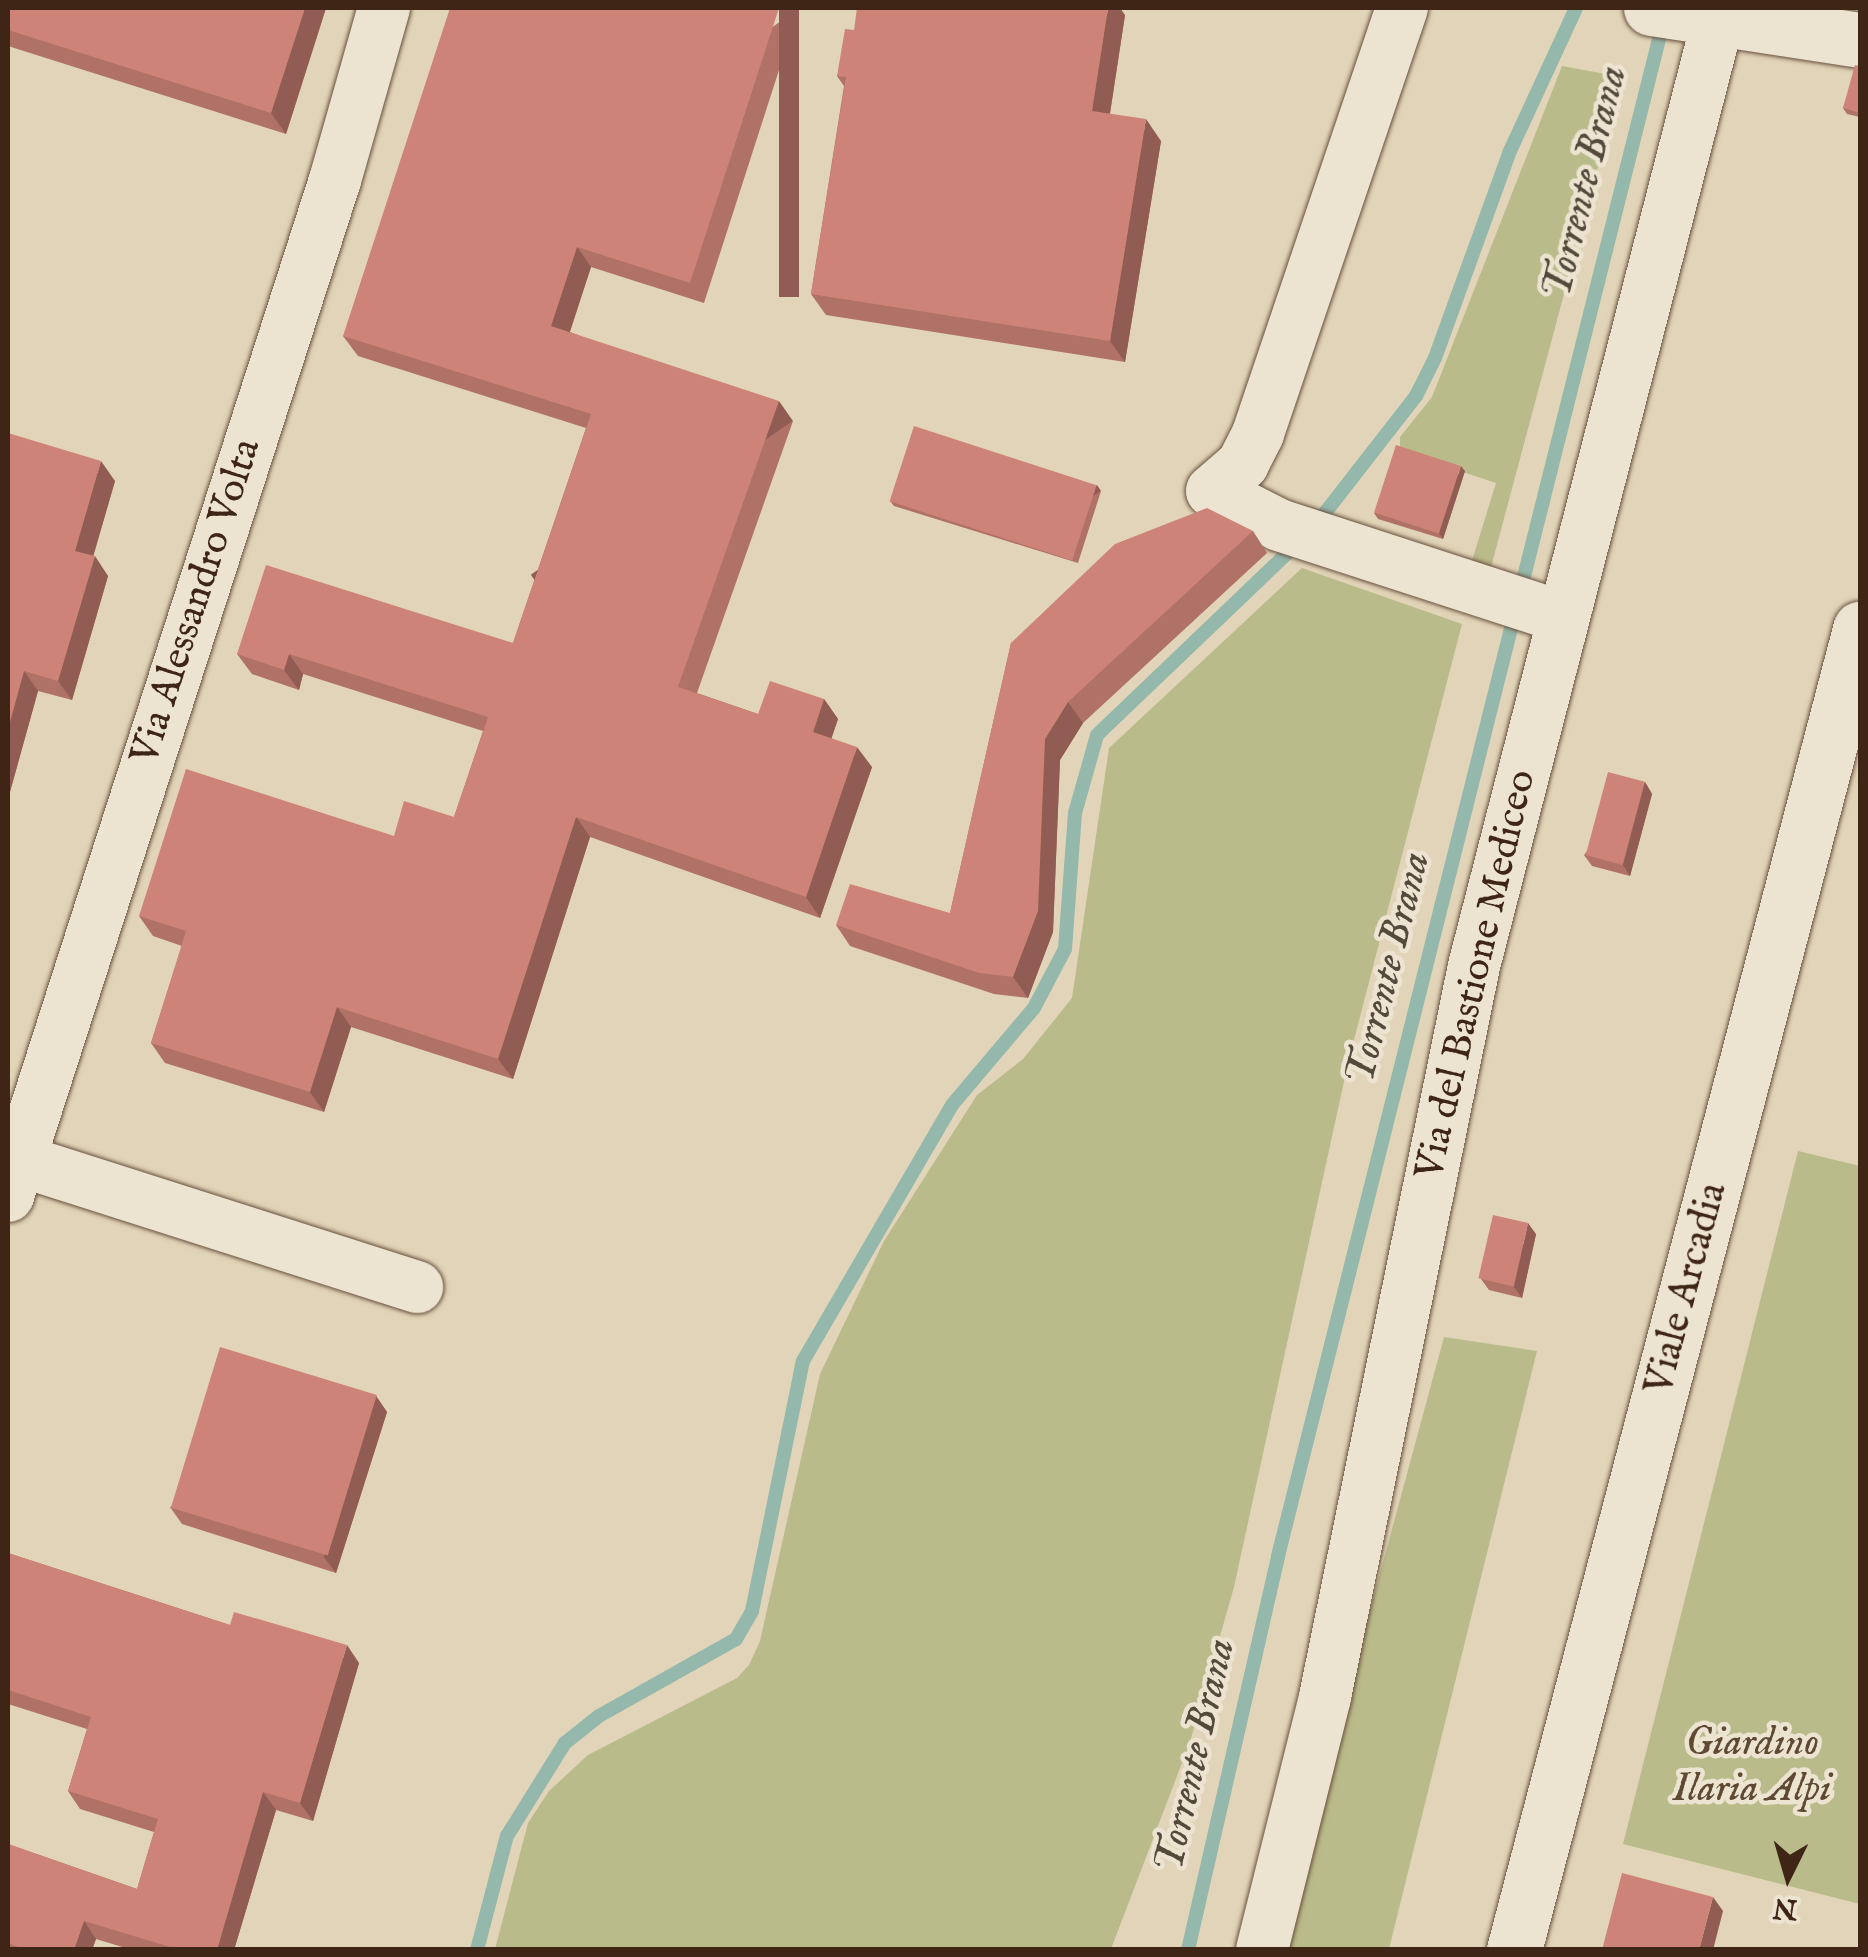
<!DOCTYPE html>
<html>
<head>
<meta charset="utf-8">
<style>
  body { margin:0 }
  #map { position:relative; width:1868px; height:1957px; overflow:hidden; background:#e2d4b8; font-family:"IM FELL English",serif }
  div>[style] { position:absolute }
  [style*='--x'] { left:calc(var(--x)*1px); top:calc(var(--y)*1px); width:calc(var(--w)*1px); rotate:calc(var(--a)*1deg) }
  .green>* { inset:0; background:#babb8a }
  .stream>* { height:14px; margin:-7px; padding:0 7px; transform-origin:7px; border-radius:7px; background:#95b8ac }
  .roads { filter:drop-shadow(0 0 2px #68513e) drop-shadow(0 0 2px #68513e) }
  .street>* { height:52px; margin:-26px; padding:0 26px; transform-origin:26px; border-radius:26px; background:#ece3d1 }
  .secondary>* { height:55px; margin:-27.5px; padding:0 27.5px; transform-origin:27.5px; border-radius:27.5px; background:#ece3d1 }
  .wall>* { inset:0; background:#b07166 }
  .shaded-wall>* { inset:0; background:#905c53; transform-origin:0 0 }
  .building>* { inset:0; background:#cd8377; transform-origin:0 0 }
  span { translate:-50% -50%; white-space:nowrap; text-align:center; line-height:1.15; -webkit-text-stroke:9px #ece3d1; paint-order:stroke }
  .street-label { font-size:40px; color:#3f2515 }
  .park-label { font-size:40px; color:#5e4a32; font-style:italic }
  .water-label { font-size:42px; color:#544a3b; font-style:italic }
  .frame { position:absolute; inset:0; border:10px solid #3f2515; pointer-events:none }
  .north { position:absolute; left:1738px; top:1827px; width:100px; height:100px; -webkit-text-stroke:8px #ece3d1; paint-order:stroke; rotate:185deg; font-size:28px; font-weight:700; line-height:40px; text-align:center; color:#3f2515 }
  .north::after { content:''; display:block; margin:auto; width:35px; height:45px; background:#3f2515; clip-path:polygon(50% 0,100% 100%,50% 72%,0 100%) }
</style>
</head>
<body>
<div id="map">
  <div class="green">
    <i style="clip-path:polygon(1562px 66px,1622px 77px,1490px 571px,1470px 567px,1496px 483px,1400px 451px,1400px 437px,1432px 397px)"></i>
    <i style="clip-path:polygon(1302px 568px,1462px 624px,1348px 1063px,1234px 1587px,1190px 1742px,1111px 1949px,495px 1949px,528px 1823px,549px 1791px,588px 1755px,737px 1678px,749px 1665px,760px 1641px,820px 1374px,884px 1241px,977px 1095px,1023px 1059px,1072px 998px,1109px 748px)"></i>
    <i style="clip-path:polygon(1798px 1151px,1860px 1166px,1860px 1904px,1623px 1844px)"></i>
    <i style="clip-path:polygon(1444px 1337px,1537px 1351px,1389px 1949px,1278px 1950px)"></i>
  </div>
  <div class="stream">
    <i style="--x:1314;--y:527;--w:166;--a:-52.1"></i>
    <i style="--x:1416;--y:396;--w:42;--a:-63.4"></i>
    <i style="--x:1435;--y:358;--w:220;--a:-70.1"></i>
    <i style="--x:1510;--y:151;--w:157;--a:-65.2"></i>
    <i style="--x:477;--y:1950;--w:118;--a:-75.3"></i>
    <i style="--x:507;--y:1836;--w:110;--a:-58.1"></i>
    <i style="--x:565;--y:1743;--w:43;--a:-38.5"></i>
    <i style="--x:599;--y:1716;--w:157;--a:-29.3"></i>
    <i style="--x:736;--y:1639;--w:32;--a:-60"></i>
    <i style="--x:752;--y:1611;--w:255;--a:-78.5"></i>
    <i style="--x:803;--y:1361;--w:296;--a:-59.8"></i>
    <i style="--x:952;--y:1105;--w:127;--a:-49.8"></i>
    <i style="--x:1034;--y:1008;--w:67;--a:-62.3"></i>
    <i style="--x:1065;--y:949;--w:136;--a:-85.8"></i>
    <i style="--x:1075;--y:813;--w:81;--a:-74.2"></i>
    <i style="--x:1097;--y:735;--w:279;--a:-43.7"></i>
    <i style="--x:1188;--y:1950;--w:404;--a:-77.1"></i>
    <i style="--x:1278;--y:1556;--w:1581;--a:-75.9"></i>
  </div>
  <div class="roads">
    <div class="street">
      <i style="--x:1402;--y:8;--w:450;--a:108.7"></i>
      <i style="--x:1258;--y:434;--w:34;--a:117"></i>
      <i style="--x:1243;--y:464;--w:41;--a:138.9"></i>
      <i style="--x:1212;--y:491;--w:75;--a:26.9"></i>
      <i style="--x:1279;--y:525;--w:298;--a:18"></i>
      <i style="--x:19;--y:1160;--w:418;--a:17.7"></i>
      <i style="--x:8;--y:1196;--w:1067;--a:-72.16"></i>
      <i style="--x:335;--y:180;--w:179;--a:-74.1"></i>
      <i style="--x:1262;--y:1950;--w:261;--a:-76"></i>
      <i style="--x:1325;--y:1697;--w:746;--a:-78.48"></i>
      <i style="--x:1474;--y:966;--w:989;--a:-75.54"></i>
    </div>
    <div class="secondary">
      <i style="--x:1651;--y:8;--w:211;--a:8.7"></i>
      <i style="--x:1514;--y:1950;--w:1366;--a:-75.32"></i>
    </div>
  </div>
  <div class="wall">
    <i style="clip-path:polygon(8px 8px,326px 8px,286px 134px,8px 46px)"></i>
    <i style="clip-path:polygon(799px 8px,704px 303px,591px 267px,570px 332px,793px 421px,697px 693px,758px 714px,824px 699px,838px 719px,831px 738px,872px 767px,820px 918px,590px 837px,513px 1079px,351px 1027px,324px 1112px,165px 1063px,151px 1043px,182px 946px,153px 936px,139px 916px,454px 817px,483px 731px,303px 674px,299px 690px,252px 674px,237px 654px,513px 643px,586px 428px,358px 356px,343px 336px)"></i>
    <i style="clip-path:polygon(1125px 15px,1110px 114px,1161px 141px,1125px 362px,826px 315px,811px 294px,844px 86px,837px 76px,854px 30px)"></i>
    <i style="clip-path:polygon(1860px 66px,1860px 117px,1847px 114px,1843px 108px)"></i>
    <i style="clip-path:polygon(8px 433px,115px 481px,93px 556px,108px 576px,72px 700px,38px 691px,8px 799px)"></i>
    <i style="clip-path:polygon(1465px 471px,1443px 539px,1378px 519px,1374px 513px)"></i>
    <i style="clip-path:polygon(1101px 491px,1078px 563px,894px 506px,890px 501px)"></i>
    <i style="clip-path:polygon(1253px 531px,1267px 553px,1083px 723px,1060px 760px,1053px 932px,1028px 998px,994px 994px,850px 946px,836px 925px,950px 913px,1011px 643px)"></i>
    <i style="clip-path:polygon(1645px 782px,1652px 794px,1630px 876px,1592px 866px,1584px 855px)"></i>
    <i style="clip-path:polygon(1536px 1234px,1522px 1298px,1489px 1290px,1481px 1279px)"></i>
    <i style="clip-path:polygon(376px 1396px,387px 1412px,336px 1573px,182px 1524px,170px 1507px)"></i>
    <i style="clip-path:polygon(8px 1553px,230px 1625px,359px 1663px,313px 1821px,276px 1810px,234px 1950px,132px 1950px,96px 1939px,92px 1950px,8px 1950px,8px 1844px,137px 1889px,154px 1832px,80px 1809px,68px 1791px,87px 1729px,8px 1704px)"></i>
  </div>
  <div class="shaded-wall">
    <i style="clip-path:polygon(305px 8px,326px 8px,286px 134px,271px 113px)"></i>
    <i style="left:779px;top:8px;width:20px;height:289px"></i>
    <i style="clip-path:polygon(1108px 8px,1120px 8px,1125px 15px,1107px 132px,1092px 111px)"></i>
    <i style="clip-path:polygon(1146px 119px,1161px 141px,1125px 362px,1110px 341px)"></i>
    <i style="clip-path:polygon(577px 247px,591px 267px,565px 346px,551px 326px)"></i>
    <i style="left:779px;top:401px;width:24px;height:303px;rotate:55deg"></i>
    <i style="clip-path:polygon(101px 461px,115px 481px,89px 571px,75px 551px)"></i>
    <i style="clip-path:polygon(1461px 466px,1465px 471px,1443px 539px,1439px 533px)"></i>
    <i style="left:1097px;top:485px;width:7px;height:76px;rotate:56deg"></i>
    <i style="clip-path:polygon(95px 556px,108px 576px,72px 700px,58px 681px)"></i>
    <i style="clip-path:polygon(289px 654px,303px 674px,299px 690px,284px 670px)"></i>
    <i style="clip-path:polygon(24px 671px,38px 691px,8px 799px,8px 729px)"></i>
    <i style="clip-path:polygon(824px 699px,838px 719px,827px 752px,813px 732px)"></i>
    <i style="clip-path:polygon(1068px 702px,1083px 723px,1060px 760px,1053px 932px,1028px 998px,1013px 977px,1045px 739px)"></i>
    <i style="clip-path:polygon(857px 747px,872px 767px,820px 918px,806px 897px)"></i>
    <i style="clip-path:polygon(1645px 782px,1652px 794px,1630px 876px,1623px 865px)"></i>
    <i style="clip-path:polygon(576px 817px,590px 837px,513px 1079px,498px 1059px)"></i>
    <i style="clip-path:polygon(337px 1007px,351px 1027px,324px 1112px,310px 1092px)"></i>
    <i style="clip-path:polygon(1528px 1223px,1536px 1234px,1522px 1298px,1514px 1287px)"></i>
    <i style="clip-path:polygon(376px 1396px,387px 1412px,336px 1573px,324px 1557px)"></i>
    <i style="clip-path:polygon(347px 1645px,359px 1663px,313px 1821px,300px 1803px)"></i>
    <i style="clip-path:polygon(263px 1792px,276px 1810px,234px 1950px,217px 1950px)"></i>
    <i style="clip-path:polygon(1713px 1897px,1723px 1911px,1713px 1950px,1699px 1950px)"></i>
    <i style="clip-path:polygon(84px 1921px,96px 1939px,92px 1950px,74px 1950px)"></i>
  </div>
  <div class="building">
    <i style="clip-path:polygon(8px 8px,305px 8px,271px 113px,8px 30px)"></i>
    <i style="clip-path:polygon(450px 8px,779px 8px,690px 283px,577px 247px,551px 326px,779px 401px,678px 687px,758px 714px,770px 681px,824px 699px,813px 732px,857px 747px,806px 897px,576px 817px,498px 1059px,337px 1007px,310px 1092px,151px 1043px,186px 931px,139px 916px,186px 769px,394px 836px,404px 801px,454px 817px,488px 717px,289px 654px,284px 670px,237px 654px,266px 565px,513px 643px,591px 414px,343px 336px)"></i>
    <i style="clip-path:polygon(857px 8px,1108px 8px,1092px 111px,1146px 119px,1110px 341px,811px 294px,846px 77px,837px 76px,845px 29px,854px 30px)"></i>
    <i style="clip-path:polygon(1855px 65px,1860px 66px,1860px 113px,1843px 108px)"></i>
    <i style="left:914px;top:426px;width:192px;height:79px;rotate:18deg"></i>
    <i style="clip-path:polygon(8px 433px,101px 461px,75px 551px,95px 556px,58px 681px,24px 671px,8px 729px)"></i>
    <i style="left:1396px;top:445px;width:68px;height:71px;rotate:18deg"></i>
    <i style="clip-path:polygon(1207px 508px,1253px 531px,1068px 702px,1045px 739px,1038px 911px,1013px 977px,979px 973px,836px 925px,850px 884px,950px 913px,1011px 643px,1115px 544px)"></i>
    <i style="left:1608px;top:772px;width:38px;height:86px;rotate:15deg"></i>
    <i style="left:1493px;top:1215px;width:36px;height:65px;rotate:13deg"></i>
    <i style="left:220px;top:1347px;width:164px;height:168px;rotate:17deg"></i>
    <i style="clip-path:polygon(8px 1553px,230px 1625px,234px 1612px,347px 1645px,300px 1803px,263px 1792px,217px 1950px,180px 1950px,84px 1921px,74px 1950px,26px 1950px,8px 1943px,8px 1844px,137px 1889px,158px 1819px,68px 1791px,91px 1717px,8px 1690px)"></i>
    <i style="clip-path:polygon(1622px 1873px,1713px 1897px,1699px 1950px,1602px 1950px)"></i>
  </div>
  <div class="street-label">
    <span style="left:197px;top:602px;rotate:-72deg">Via Alessandro Volta</span>
    <span style="left:1477px;top:975px;rotate:-77deg">Via del Bastione Mediceo</span>
    <span style="left:1687px;top:1289px;rotate:-75deg">Viale Arcadia</span>
  </div>
  <div class="park-label">
    <span style="left:1752px;top:1767px">Giardino<br>Ilaria Alpi</span>
  </div>
  <div class="water-label">
    <span style="left:1586px;top:183px;rotate:-76deg">Torrente Brana</span>
    <span style="left:1389px;top:969px;rotate:-76deg">Torrente Brana</span>
    <span style="left:1196px;top:1756px;rotate:-77deg">Torrente Brana</span>
  </div>
  <div class="frame"></div>
  <div class="north">N</div>
</div>
</body>
</html>
